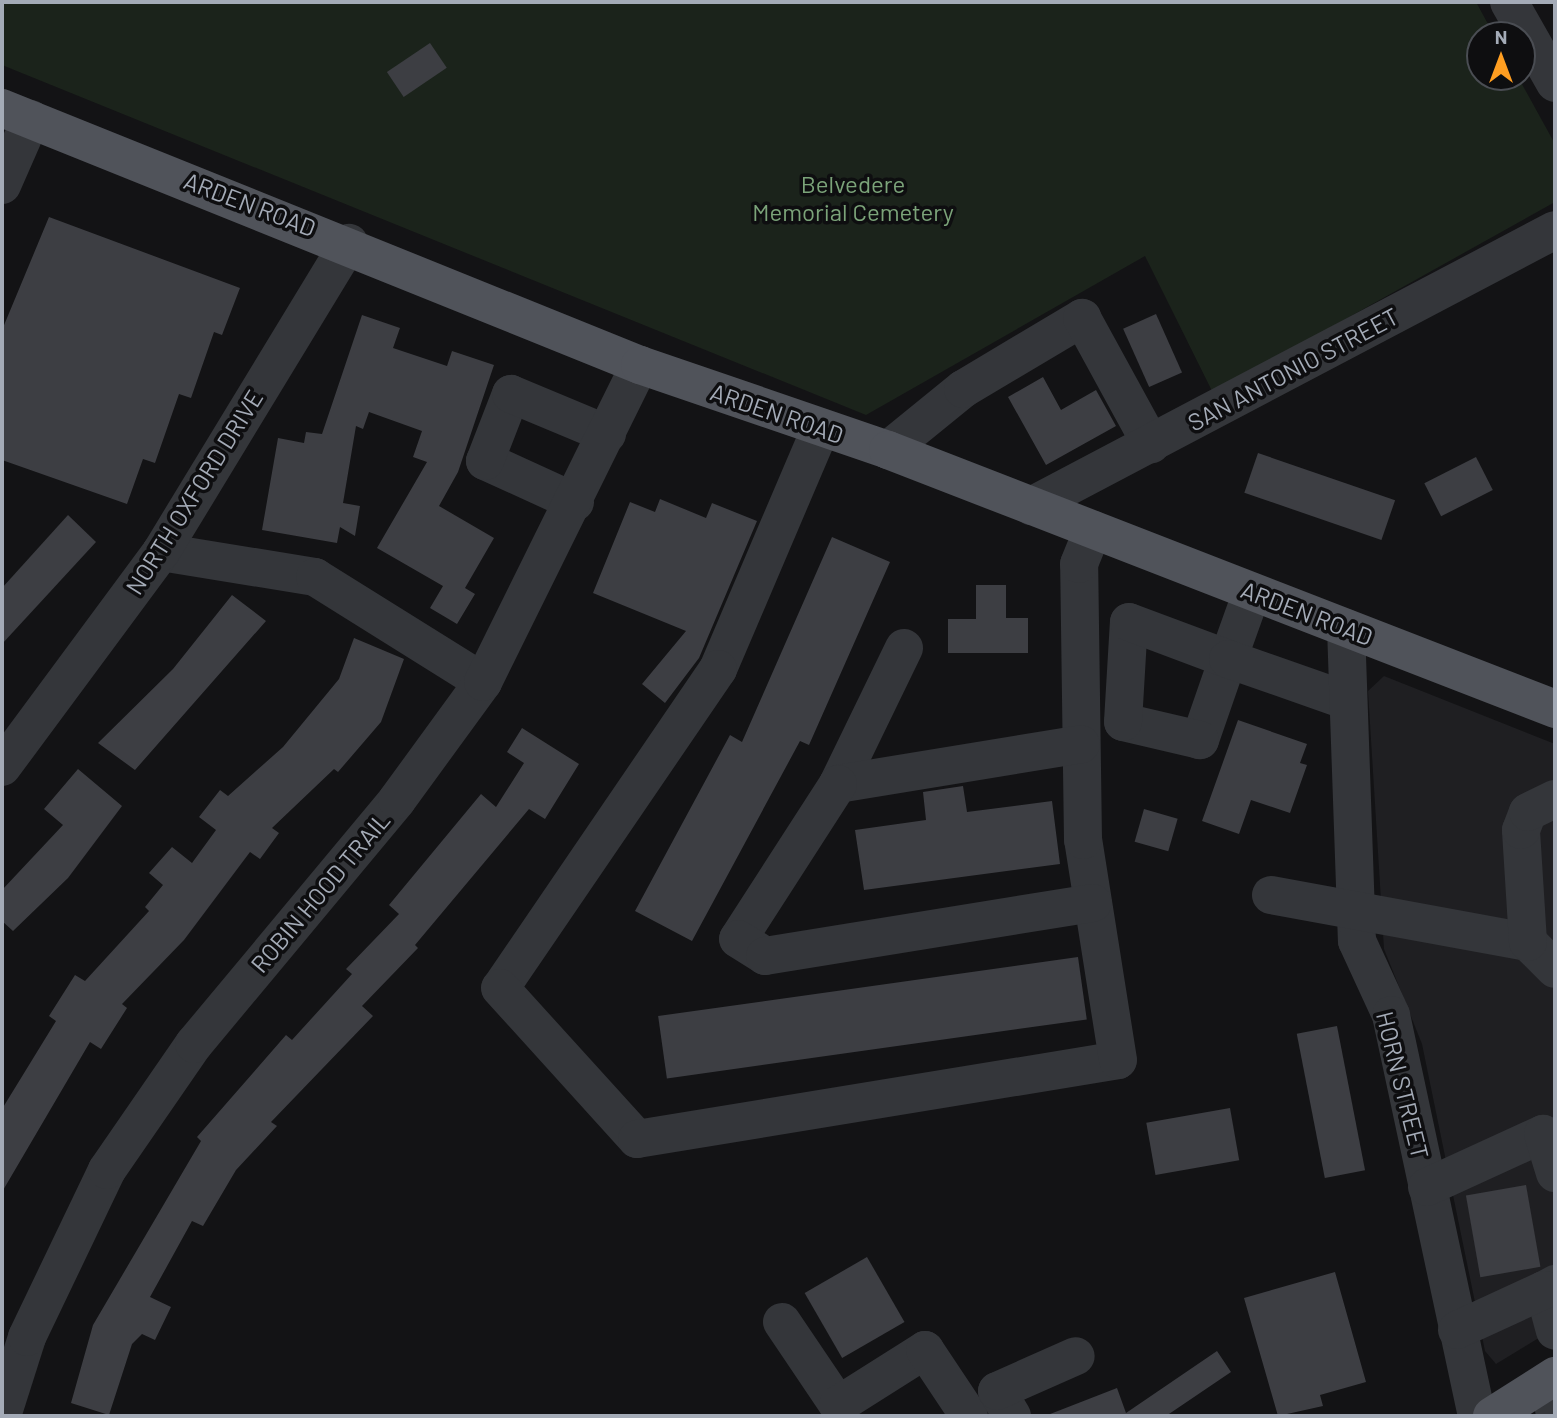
<!DOCTYPE html>
<html>
<head>
<meta charset="utf-8">
<style>
  body { margin:0 }
  #map { position:relative; width:1557px; height:1418px; overflow:hidden; background:#131315; font-family:Barlow,sans-serif }
  div>[style] { position:absolute }
  [style*='--x'] { left:calc(var(--x)*1px); top:calc(var(--y)*1px); width:calc(var(--w)*1px); rotate:calc(var(--a)*1deg) }
  .built>* { inset:0; background:#1f1f22 }
  .green>* { inset:0; background:#1b231b }
  .building>* { inset:0; background:#3d3e43; transform-origin:0 0 }
  .minor>* { height:38px; margin:-19px; padding:0 19px; transform-origin:19px; border-radius:19px; background:#34363a }
  .major>* { height:38px; margin:-19px; padding:0 19px; transform-origin:19px; border-radius:19px; background:#50535a }
  span { translate:-50% -50%; white-space:nowrap; text-align:center; line-height:1.15; -webkit-text-stroke:7px #0e0e10; paint-order:stroke }
  .park-label { font-size:24px; color:#7ba379 }
  .street-label { font-size:24px; color:#a4abb7 }
  .frame { position:absolute; inset:0; border:4px solid #a4abb7; pointer-events:none }
  .north { position:absolute; left:1466px; top:21px; width:70px; height:70px; box-sizing:border-box; background:#0e0e10; border:2px solid #4a4d53; border-radius:50%; rotate:0deg; font-size:19px; font-weight:700; line-height:28px; text-align:center; color:#a4abb7 }
  .north::after { content:''; display:block; margin:auto; width:24px; height:32px; background:#ff9e21; clip-path:polygon(50% 0,100% 100%,50% 72%,0 100%) }
</style>
</head>
<body>
<div id="map">
  <div class="built">
    <i style="clip-path:polygon(1384px 676px,1555px 744px,1555px 1328px,1496px 1364px,1485px 1351px,1422px 1044px,1384px 949px,1368px 691px)"></i>
  </div>
  <div class="green">
    <i style="clip-path:polygon(2px 2px,1476px 2px,1494px 35px,1480px 35px,1480px 77px,1518px 77px,1555px 144px,1555px 202px,1213px 393px,1145px 256px,866px 415px,2px 65px)"></i>
  </div>
  <div class="building">
    <i style="left:430px;top:43px;width:30px;height:52px;rotate:56deg"></i>
    <i style="clip-path:polygon(49px 217px,240px 288px,222px 335px,214px 332px,191px 398px,179px 394px,155px 463px,143px 459px,127px 504px,2px 460px,2px 330px)"></i>
    <i style="left:1156px;top:314px;width:64px;height:36px;rotate:66deg"></i>
    <i style="clip-path:polygon(362px 315px,400px 328px,393px 348px,447px 366px,452px 351px,494px 365px,458px 472px,439px 506px,494px 538px,465px 588px,475px 594px,457px 624px,430px 608px,443px 586px,377px 548px,427px 462px,413px 457px,422px 431px,369px 412px,363px 429px,356px 426px,343px 503px,360px 506px,355px 536px,340px 527px,337px 543px,262px 530px,278px 438px,304px 443px,306px 432px,322px 434px)"></i>
    <i style="clip-path:polygon(1043px 377px,1061px 410px,1096px 390px,1116px 426px,1046px 465px,1008px 397px)"></i>
    <i style="left:1258px;top:453px;width:145px;height:42px;rotate:19deg"></i>
    <i style="left:1476px;top:457px;width:37px;height:58px;rotate:63deg"></i>
    <i style="clip-path:polygon(660px 499px,706px 518px,712px 503px,757px 521px,699px 658px,665px 703px,642px 684px,686px 631px,593px 593px,630px 502px,655px 512px)"></i>
    <i style="clip-path:polygon(68px 515px,96px 542px,2px 644px,2px 588px)"></i>
    <i style="clip-path:polygon(832px 537px,890px 562px,809px 745px,800px 741px,692px 941px,635px 911px,730px 735px,742px 742px)"></i>
    <i style="clip-path:polygon(976px 585px,1006px 585px,1006px 618px,1028px 618px,1028px 653px,948px 653px,948px 619px,976px 619px)"></i>
    <i style="clip-path:polygon(232px 595px,266px 621px,135px 770px,98px 743px,173px 669px)"></i>
    <i style="clip-path:polygon(354px 638px,404px 659px,381px 722px,338px 772px,334px 769px,272px 828px,279px 833px,260px 859px,250px 852px,184px 940px,122px 1004px,127px 1008px,101px 1049px,90px 1042px,2px 1192px,2px 1109px,56px 1021px,49px 1016px,75px 975px,85px 981px,149px 911px,145px 907px,163px 885px,149px 873px,172px 847px,192px 863px,216px 830px,199px 817px,220px 790px,228px 796px,283px 747px,339px 679px)"></i>
    <i style="clip-path:polygon(1238px 720px,1307px 744px,1300px 763px,1307px 765px,1290px 813px,1251px 800px,1239px 834px,1202px 821px)"></i>
    <i style="clip-path:polygon(522px 728px,579px 764px,545px 819px,529px 809px,415px 945px,418px 948px,362px 1006px,373px 1016px,271px 1122px,277px 1126px,236px 1170px,203px 1226px,192px 1221px,150px 1297px,171px 1307px,155px 1340px,142px 1334px,132px 1344px,109px 1415px,71px 1403px,93px 1325px,201px 1141px,197px 1137px,286px 1035px,292px 1040px,352px 974px,346px 969px,399px 914px,389px 905px,481px 794px,496px 807px,524px 763px,507px 752px)"></i>
    <i style="clip-path:polygon(78px 769px,122px 806px,68px 878px,13px 931px,2px 921px,2px 890px,63px 825px,44px 809px)"></i>
    <i style="clip-path:polygon(963px 786px,967px 812px,1052px 801px,1060px 864px,864px 890px,855px 830px,926px 820px,923px 792px)"></i>
    <i style="left:1144px;top:809px;width:35px;height:34px;rotate:16deg"></i>
    <i style="left:1078px;top:957px;width:63px;height:424px;rotate:82deg"></i>
    <i style="left:1337px;top:1026px;width:147px;height:41px;rotate:79deg"></i>
    <i style="left:1230px;top:1108px;width:53px;height:85px;rotate:80deg"></i>
    <i style="left:1526px;top:1185px;width:83px;height:61px;rotate:80deg"></i>
    <i style="left:867px;top:1257px;width:75px;height:72px;rotate:60deg"></i>
    <i style="clip-path:polygon(1335px 1272px,1366px 1382px,1320px 1395px,1323px 1406px,1278px 1416px,1244px 1298px)"></i>
    <i style="clip-path:polygon(1217px 1351px,1231px 1372px,1166px 1416px,1045px 1416px,1117px 1388px,1126px 1413px)"></i>
  </div>
  <div class="minor">
    <i style="--x:1509;--y:2;--w:93;--a:60.4"></i>
    <i style="--x:2;--y:185;--w:72;--a:-66.3"></i>
    <i style="--x:820;--y:430;--w:260;--a:113.1"></i>
    <i style="--x:718;--y:669;--w:386;--a:124.3"></i>
    <i style="--x:500;--y:988;--w:204;--a:47.8"></i>
    <i style="--x:637;--y:1139;--w:487;--a:-9.3"></i>
    <i style="--x:1118;--y:1060;--w:223;--a:-99"></i>
    <i style="--x:1083;--y:840;--w:276;--a:-90.8"></i>
    <i style="--x:1079;--y:564;--w:37;--a:-68"></i>
    <i style="--x:888;--y:450;--w:97;--a:-39.1"></i>
    <i style="--x:963;--y:389;--w:139;--a:-30.8"></i>
    <i style="--x:1082;--y:318;--w:144;--a:61.3"></i>
    <i style="--x:575;--y:502;--w:99;--a:-155.5"></i>
    <i style="--x:485;--y:461;--w:72;--a:-68.8"></i>
    <i style="--x:511;--y:394;--w:104;--a:22.6"></i>
    <i style="--x:1031;--y:506;--w:592;--a:-27.78"></i>
    <i style="--x:161;--y:552;--w:156;--a:9.2"></i>
    <i style="--x:315;--y:577;--w:198;--a:32"></i>
    <i style="--x:1252;--y:592;--w:71;--a:109.7"></i>
    <i style="--x:1228;--y:659;--w:86;--a:109.1"></i>
    <i style="--x:1200;--y:740;--w:79;--a:-166.8"></i>
    <i style="--x:1123;--y:722;--w:100;--a:-86.6"></i>
    <i style="--x:1129;--y:622;--w:106;--a:20.5"></i>
    <i style="--x:1228;--y:659;--w:127;--a:19.3"></i>
    <i style="--x:1346;--y:628;--w:313;--a:88"></i>
    <i style="--x:1357;--y:941;--w:81;--a:65.3"></i>
    <i style="--x:1391;--y:1015;--w:410;--a:77.9"></i>
    <i style="--x:904;--y:648;--w:151;--a:115.9"></i>
    <i style="--x:838;--y:784;--w:246;--a:-9.3"></i>
    <i style="--x:2;--y:767;--w:267;--a:-53.5"></i>
    <i style="--x:161;--y:552;--w:362;--a:-58.7"></i>
    <i style="--x:838;--y:784;--w:184;--a:122.8"></i>
    <i style="--x:738;--y:939;--w:32;--a:32"></i>
    <i style="--x:765;--y:956;--w:332;--a:-9.2"></i>
    <i style="--x:1271;--y:895;--w:261;--a:10.4"></i>
    <i style="--x:1528;--y:942;--w:38;--a:45"></i>
    <i style="--x:1528;--y:942;--w:112;--a:-93.6"></i>
    <i style="--x:1521;--y:830;--w:19;--a:-69"></i>
    <i style="--x:1528;--y:812;--w:30;--a:-26"></i>
    <i style="--x:1427;--y:1187;--w:128;--a:-24.6"></i>
    <i style="--x:1543;--y:1134;--w:41;--a:72.9"></i>
    <i style="--x:1555;--y:1284;--w:13;--a:151"></i>
    <i style="--x:1544;--y:1290;--w:42;--a:75"></i>
    <i style="--x:782;--y:1322;--w:100;--a:56"></i>
    <i style="--x:838;--y:1405;--w:103;--a:-32.3"></i>
    <i style="--x:925;--y:1350;--w:79;--a:56.3"></i>
    <i style="--x:1457;--y:1330;--w:96;--a:-24.7"></i>
    <i style="--x:1548;--y:1381;--w:34;--a:78"></i>
    <i style="--x:2;--y:1416;--w:83;--a:-72.4"></i>
    <i style="--x:27;--y:1337;--w:185;--a:-64.4"></i>
    <i style="--x:107;--y:1170;--w:153;--a:-55.4"></i>
    <i style="--x:194;--y:1044;--w:317;--a:-50.2"></i>
    <i style="--x:397;--y:800;--w:146;--a:-53.9"></i>
    <i style="--x:483;--y:682;--w:354;--a:-63.7"></i>
    <i style="--x:1012;--y:1416;--w:29;--a:-121"></i>
    <i style="--x:997;--y:1391;--w:86;--a:-23.9"></i>
  </div>
  <div class="major">
    <i style="--x:2;--y:108;--w:688;--a:21.94"></i>
    <i style="--x:640;--y:365;--w:262;--a:18.9"></i>
    <i style="--x:888;--y:450;--w:716;--a:21.22"></i>
    <i style="--x:1492;--y:1416;--w:75;--a:-32.4"></i>
  </div>
  <div class="park-label">
    <span style="left:853px;top:198px">Belvedere<br>Memorial Cemetery</span>
  </div>
  <div class="street-label">
    <span style="left:250px;top:204px;rotate:21deg">ARDEN ROAD</span>
    <span style="left:1293px;top:369px;rotate:-28deg">SAN ANTONIO STREET</span>
    <span style="left:777px;top:413px;rotate:19deg">ARDEN ROAD</span>
    <span style="left:194px;top:492px;rotate:-58deg">NORTH OXFORD DRIVE</span>
    <span style="left:1307px;top:613px;rotate:21deg">ARDEN ROAD</span>
    <span style="left:320px;top:892px;rotate:-50deg">ROBIN HOOD TRAIL</span>
    <span style="left:1403px;top:1085px;rotate:76deg">HORN STREET</span>
  </div>
  <div class="frame"></div>
  <div class="north">N</div>
</div>
</body>
</html>
